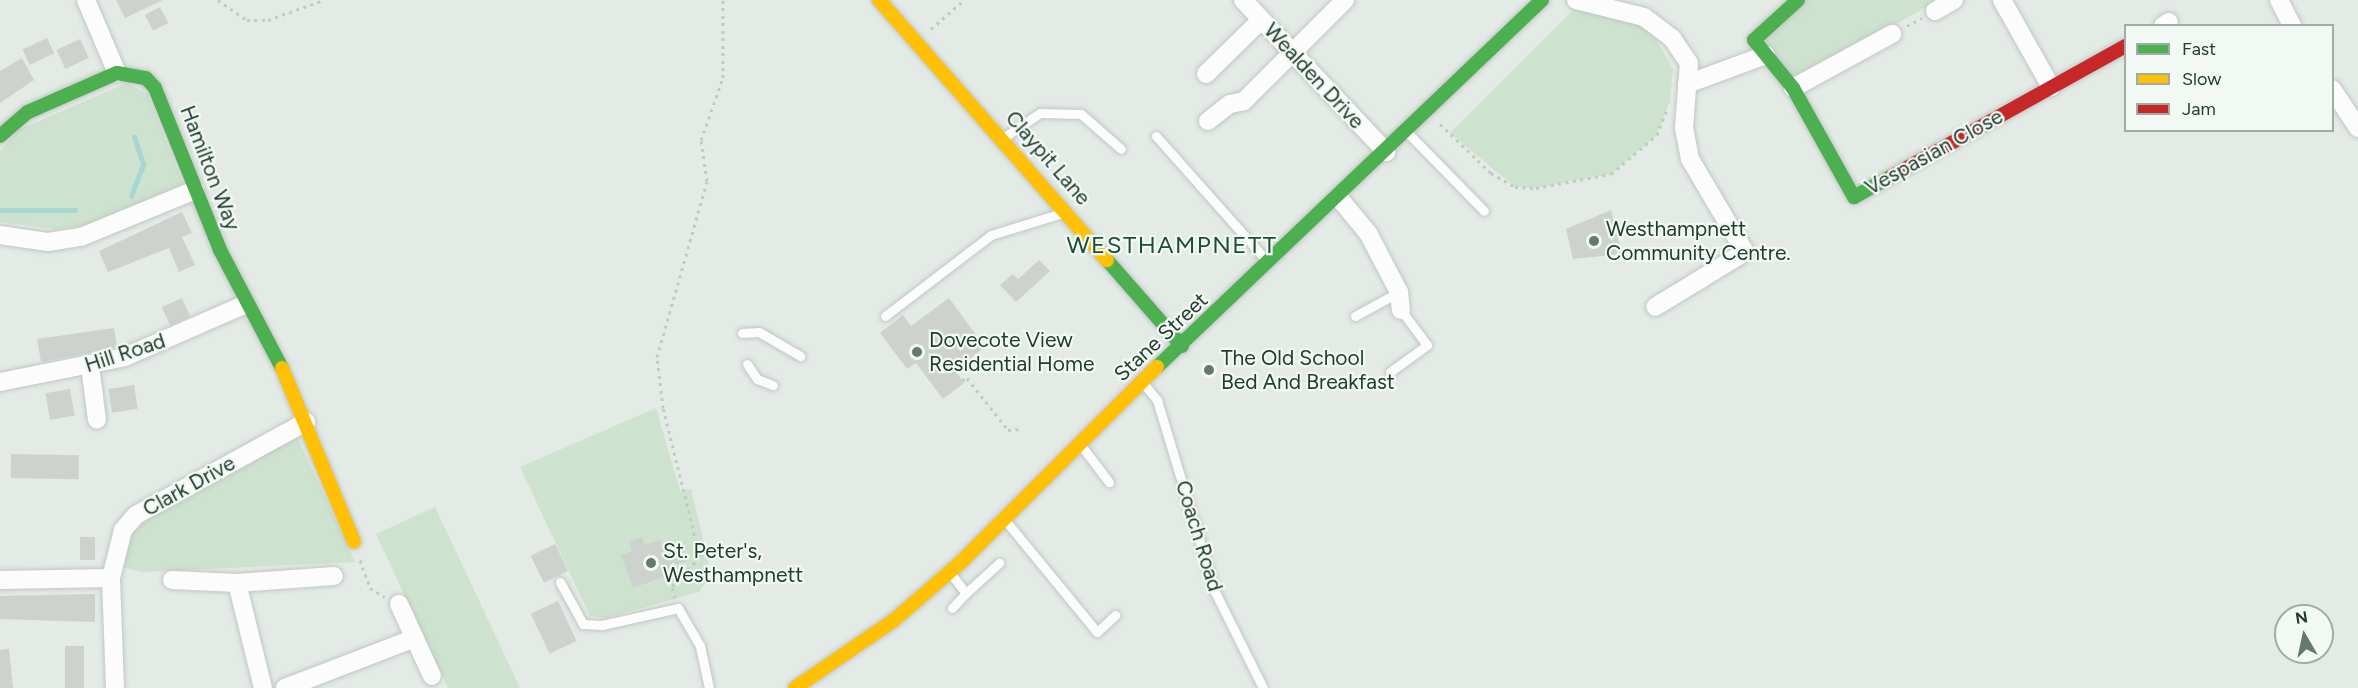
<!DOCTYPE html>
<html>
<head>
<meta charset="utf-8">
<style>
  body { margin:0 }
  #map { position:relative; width:2358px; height:688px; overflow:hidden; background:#e4eae6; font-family:Figtree,sans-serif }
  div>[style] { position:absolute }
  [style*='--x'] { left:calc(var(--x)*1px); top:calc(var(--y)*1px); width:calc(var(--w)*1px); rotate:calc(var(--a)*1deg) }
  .green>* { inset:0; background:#cde2cf }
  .stream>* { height:5px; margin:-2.5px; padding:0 2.5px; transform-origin:2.5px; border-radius:2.5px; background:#a6d7d2 }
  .building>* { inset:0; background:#cdd2cf; transform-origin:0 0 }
  .path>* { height:3px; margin-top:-1.5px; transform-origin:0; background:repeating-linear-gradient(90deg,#c1cac4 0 3px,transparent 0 7.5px) }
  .roads { filter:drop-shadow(0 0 2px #c1c7c3) drop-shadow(0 0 2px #c1c7c3) }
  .lane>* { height:9px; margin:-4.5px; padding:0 4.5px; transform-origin:4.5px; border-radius:4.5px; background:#fbfcfb }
  .street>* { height:18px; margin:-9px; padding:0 9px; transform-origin:9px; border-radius:9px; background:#fbfcfb }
  .fast>* { height:14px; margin:-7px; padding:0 7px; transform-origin:7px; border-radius:7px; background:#4caf50 }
  .slow>* { height:14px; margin:-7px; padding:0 7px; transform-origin:7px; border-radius:7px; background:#ffc107 }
  .jam>* { height:14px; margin:-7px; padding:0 7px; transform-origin:7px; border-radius:7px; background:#c62828 }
  .dots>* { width:16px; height:16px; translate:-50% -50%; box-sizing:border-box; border:3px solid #f2f8f4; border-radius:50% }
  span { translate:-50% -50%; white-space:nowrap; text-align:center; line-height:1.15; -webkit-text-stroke:4.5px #f2f8f4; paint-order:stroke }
  .street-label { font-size:21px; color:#223c2f }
  .poi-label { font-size:21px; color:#223c2f }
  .left { translate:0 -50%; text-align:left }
  .quarter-label { font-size:24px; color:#1f4e38; letter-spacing:1.5px }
  .legend { position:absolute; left:2124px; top:24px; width:210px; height:108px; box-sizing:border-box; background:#f2f8f4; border:2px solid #9fada5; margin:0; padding:8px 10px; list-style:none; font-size:18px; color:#223c2f }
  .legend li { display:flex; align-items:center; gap:12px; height:30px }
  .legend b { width:30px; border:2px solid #9fada5 }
  .north { position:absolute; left:2274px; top:604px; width:60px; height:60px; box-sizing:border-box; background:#f2f8f4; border:2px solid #9fada5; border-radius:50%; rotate:351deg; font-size:16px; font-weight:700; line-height:24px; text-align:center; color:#223c2f }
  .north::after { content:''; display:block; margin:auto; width:21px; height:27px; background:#66796f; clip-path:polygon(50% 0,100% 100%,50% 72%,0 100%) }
</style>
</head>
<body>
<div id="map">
  <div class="green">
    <i style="clip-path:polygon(1804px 0,1939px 0,1793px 80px,1761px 40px)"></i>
    <i style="clip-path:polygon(1577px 6px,1634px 20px,1651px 31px,1673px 69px,1670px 101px,1657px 135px,1611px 174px,1536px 188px,1515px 187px,1450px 133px)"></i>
    <i style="clip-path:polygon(127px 83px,147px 94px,183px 185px,95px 224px,55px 229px,0 222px,0 152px,18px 130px)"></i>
    <i style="clip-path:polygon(656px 408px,680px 491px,691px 489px,711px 574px,699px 592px,606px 618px,590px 616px,520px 467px)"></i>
    <i style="clip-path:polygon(297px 437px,355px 562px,142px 572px,119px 567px,127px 537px,145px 517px)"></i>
    <i style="clip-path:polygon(435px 507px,520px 688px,448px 688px,376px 534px)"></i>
  </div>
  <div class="stream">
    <i style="--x:131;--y:196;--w:34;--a:-69"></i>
    <i style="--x:143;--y:164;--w:29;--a:-108"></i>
    <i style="--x:0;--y:210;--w:75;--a:0"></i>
  </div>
  <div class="building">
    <i style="clip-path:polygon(116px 0,163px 0,125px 18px)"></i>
    <i style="left:160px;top:7px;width:18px;height:17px;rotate:63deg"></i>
    <i style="left:47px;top:38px;width:17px;height:27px;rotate:65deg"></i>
    <i style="left:80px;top:39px;width:21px;height:26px;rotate:65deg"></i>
    <i style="clip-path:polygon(22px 58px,34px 80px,0 103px,0 71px)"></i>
    <i style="clip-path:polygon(1611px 210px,1622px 254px,1573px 259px,1566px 229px)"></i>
    <i style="clip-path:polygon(182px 212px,192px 233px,182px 237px,195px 265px,179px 272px,169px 248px,108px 272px,99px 251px)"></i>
    <i style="clip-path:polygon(1039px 260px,1050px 271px,1016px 302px,1000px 285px,1013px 274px,1018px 279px)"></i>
    <i style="left:182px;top:298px;width:20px;height:22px;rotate:66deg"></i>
    <i style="clip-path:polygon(949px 298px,985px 347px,955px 370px,964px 383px,943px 399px,916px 363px,907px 369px,880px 333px,903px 315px,911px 326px)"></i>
    <i style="clip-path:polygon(114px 328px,117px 347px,41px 362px,37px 339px)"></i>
    <i style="left:134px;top:385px;width:24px;height:26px;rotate:81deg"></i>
    <i style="left:70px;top:389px;width:27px;height:25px;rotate:80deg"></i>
    <i style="left:11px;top:454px;width:68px;height:24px;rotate:1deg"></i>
    <i style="left:80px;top:537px;width:15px;height:23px"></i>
    <i style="clip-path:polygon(642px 537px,645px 545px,660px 540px,663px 548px,683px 546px,688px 561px,669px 566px,672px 574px,633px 588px,621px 555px,632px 551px,629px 542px)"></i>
    <i style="left:555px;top:544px;width:30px;height:27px;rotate:64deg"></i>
    <i style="clip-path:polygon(95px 594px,95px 622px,0 619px,0 596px)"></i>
    <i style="left:558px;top:601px;width:44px;height:30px;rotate:65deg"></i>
    <i style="left:65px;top:646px;width:19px;height:42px"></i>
    <i style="clip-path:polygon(9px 649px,13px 688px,0 688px,0 650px)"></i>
  </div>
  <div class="path">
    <i style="--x:218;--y:0;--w:35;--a:35"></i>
    <i style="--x:247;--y:20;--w:21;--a:0"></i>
    <i style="--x:268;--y:20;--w:59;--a:-19.7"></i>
    <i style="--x:1907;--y:26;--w:17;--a:-28"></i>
    <i style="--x:931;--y:29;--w:44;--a:-41.3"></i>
    <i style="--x:1440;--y:124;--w:71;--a:43.9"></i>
    <i style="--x:1491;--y:173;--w:28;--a:30"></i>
    <i style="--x:1515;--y:187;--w:21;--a:3"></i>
    <i style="--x:1536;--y:188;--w:76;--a:-10.6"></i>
    <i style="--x:1611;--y:174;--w:60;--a:-40.3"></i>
    <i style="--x:1657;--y:135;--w:28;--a:-69"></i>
    <i style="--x:962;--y:380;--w:5;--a:-22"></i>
    <i style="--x:967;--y:378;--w:66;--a:51.7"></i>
    <i style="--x:1008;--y:430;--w:11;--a:-5"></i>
    <i style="--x:360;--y:560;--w:30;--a:70"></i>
    <i style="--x:370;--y:588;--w:17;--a:31"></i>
    <i style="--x:675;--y:598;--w:12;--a:-104"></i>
    <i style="--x:672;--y:586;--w:40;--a:-46"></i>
    <i style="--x:700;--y:557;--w:154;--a:-103.9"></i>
    <i style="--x:663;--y:408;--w:51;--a:-96.7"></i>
    <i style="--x:657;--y:357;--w:183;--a:-74.1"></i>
    <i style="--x:707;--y:181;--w:41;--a:-98.3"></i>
    <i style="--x:701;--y:140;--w:66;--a:-70.5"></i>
    <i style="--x:723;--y:78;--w:78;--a:-90"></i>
  </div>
  <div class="roads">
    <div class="lane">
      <i style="--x:1407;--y:132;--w:110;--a:45.7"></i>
      <i style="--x:1156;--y:136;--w:166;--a:48.4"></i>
      <i style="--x:1003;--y:138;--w:45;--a:-34"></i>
      <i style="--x:1040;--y:113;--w:41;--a:1.4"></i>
      <i style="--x:1081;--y:114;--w:53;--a:41.2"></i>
      <i style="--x:885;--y:316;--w:133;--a:-37.4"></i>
      <i style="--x:991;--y:235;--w:74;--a:-17.2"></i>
      <i style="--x:1355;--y:316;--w:50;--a:-28.6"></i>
      <i style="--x:742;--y:333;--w:17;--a:-3"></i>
      <i style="--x:759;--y:332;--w:48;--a:30.3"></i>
      <i style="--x:747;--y:364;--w:18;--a:56"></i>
      <i style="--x:757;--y:379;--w:17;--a:21"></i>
      <i style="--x:1390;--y:372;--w:46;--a:-36.1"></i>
      <i style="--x:1427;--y:345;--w:44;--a:-126.6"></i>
      <i style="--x:1144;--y:384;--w:21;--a:51"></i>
      <i style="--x:1157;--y:400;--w:201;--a:73.2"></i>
      <i style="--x:1215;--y:592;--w:107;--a:63.4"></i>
      <i style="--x:1080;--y:444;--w:48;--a:52.7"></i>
      <i style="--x:1005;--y:520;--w:145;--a:50.6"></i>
      <i style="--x:1097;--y:632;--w:25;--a:-43"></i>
      <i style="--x:951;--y:574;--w:24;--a:52"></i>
      <i style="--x:966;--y:593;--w:45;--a:-42.3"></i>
      <i style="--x:560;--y:582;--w:48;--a:61.3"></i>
      <i style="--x:583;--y:624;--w:19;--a:3"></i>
      <i style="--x:602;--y:625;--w:78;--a:-12.6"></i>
      <i style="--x:678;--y:608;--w:44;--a:59.9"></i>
      <i style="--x:700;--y:646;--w:43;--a:77.9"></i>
      <i style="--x:952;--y:608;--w:21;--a:-47"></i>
    </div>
    <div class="street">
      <i style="--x:86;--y:0;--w:79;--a:67"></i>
      <i style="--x:1243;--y:0;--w:209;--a:46.7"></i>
      <i style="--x:1576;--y:0;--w:70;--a:14"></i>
      <i style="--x:1644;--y:17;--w:35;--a:37"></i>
      <i style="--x:1672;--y:38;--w:30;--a:56"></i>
      <i style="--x:1689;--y:63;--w:65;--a:94.4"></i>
      <i style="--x:1684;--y:128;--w:32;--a:79"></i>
      <i style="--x:1690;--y:159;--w:108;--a:59.4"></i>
      <i style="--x:1745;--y:252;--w:105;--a:148.6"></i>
      <i style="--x:2002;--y:0;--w:100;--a:60.6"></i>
      <i style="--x:2279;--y:0;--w:29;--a:63"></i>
      <i style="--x:1935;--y:11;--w:22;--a:-30"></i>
      <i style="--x:2163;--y:26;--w:7;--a:-34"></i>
      <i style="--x:1206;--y:74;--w:77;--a:-44.5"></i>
      <i style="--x:1687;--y:84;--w:84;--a:-20.2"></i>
      <i style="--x:1793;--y:88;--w:113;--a:-28.6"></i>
      <i style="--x:2332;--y:89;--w:47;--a:56.3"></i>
      <i style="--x:1208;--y:121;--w:28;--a:-38"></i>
      <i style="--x:1230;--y:104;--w:14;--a:-12"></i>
      <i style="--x:1244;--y:101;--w:143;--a:-45"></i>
      <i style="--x:1339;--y:198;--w:45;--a:50.4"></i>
      <i style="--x:1368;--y:233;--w:67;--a:62.3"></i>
      <i style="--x:1399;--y:292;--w:18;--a:84"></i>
      <i style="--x:0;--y:235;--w:49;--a:8.3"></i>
      <i style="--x:48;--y:242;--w:33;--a:-9"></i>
      <i style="--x:81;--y:237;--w:123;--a:-22.4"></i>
      <i style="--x:90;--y:366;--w:54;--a:82.6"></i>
      <i style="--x:0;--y:382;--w:127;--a:-11.3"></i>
      <i style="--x:125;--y:357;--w:130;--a:-23.6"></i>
      <i style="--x:0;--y:580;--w:111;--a:-1"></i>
      <i style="--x:172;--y:580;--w:65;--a:2.6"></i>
      <i style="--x:237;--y:583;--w:97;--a:-4.1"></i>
      <i style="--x:237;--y:583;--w:108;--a:76.1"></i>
      <i style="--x:399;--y:604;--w:79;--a:65.4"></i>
      <i style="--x:115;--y:688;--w:110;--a:-92.1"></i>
      <i style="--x:111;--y:578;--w:49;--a:-76"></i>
      <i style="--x:123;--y:530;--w:20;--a:-49"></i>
      <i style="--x:136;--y:515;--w:194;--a:-28.7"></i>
      <i style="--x:285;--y:688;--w:139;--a:-21"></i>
    </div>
    <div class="fast">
      <i style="--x:1798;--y:0;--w:59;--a:137.7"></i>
      <i style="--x:1754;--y:40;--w:62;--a:50.9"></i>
      <i style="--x:1793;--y:88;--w:125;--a:60.8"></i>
      <i style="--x:1854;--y:197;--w:43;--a:-28.9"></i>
      <i style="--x:0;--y:136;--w:37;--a:-41"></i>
      <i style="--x:28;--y:112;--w:97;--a:-23.7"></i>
      <i style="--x:117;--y:73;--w:29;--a:10"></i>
      <i style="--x:146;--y:78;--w:13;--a:48"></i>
      <i style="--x:155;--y:88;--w:175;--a:68.1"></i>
      <i style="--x:220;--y:250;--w:133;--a:62.3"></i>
      <i style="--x:1107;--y:260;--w:114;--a:48.9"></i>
      <i style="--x:1157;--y:367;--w:532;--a:-43.63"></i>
    </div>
    <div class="slow">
      <i style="--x:879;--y:0;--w:346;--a:48.8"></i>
      <i style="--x:282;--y:368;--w:188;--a:67.5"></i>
      <i style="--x:795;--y:688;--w:119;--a:-34.4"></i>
      <i style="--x:893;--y:621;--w:89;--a:-40.9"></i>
      <i style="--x:960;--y:563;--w:278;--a:-44.9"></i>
    </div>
    <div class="jam">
      <i style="--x:1892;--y:176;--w:268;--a:-29.1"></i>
    </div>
  </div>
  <div class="dots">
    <i style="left:1594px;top:241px;background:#66796f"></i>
    <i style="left:917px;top:352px;background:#66796f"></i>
    <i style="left:1209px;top:370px;background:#66796f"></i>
    <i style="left:651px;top:563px;background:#66796f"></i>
  </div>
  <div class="street-label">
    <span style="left:1314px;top:76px;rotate:47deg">Wealden Drive</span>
    <span style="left:1934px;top:152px;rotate:-29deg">Vespasian Close</span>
    <span style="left:1048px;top:158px;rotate:49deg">Claypit Lane</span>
    <span style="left:210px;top:168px;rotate:69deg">Hamilton Way</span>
    <span style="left:1161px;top:337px;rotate:-43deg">Stane Street</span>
    <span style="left:125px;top:353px;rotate:-18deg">Hill Road</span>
    <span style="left:189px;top:486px;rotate:-29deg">Clark Drive</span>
    <span style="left:1199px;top:536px;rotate:73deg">Coach Road</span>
  </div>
  <div class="poi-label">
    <span class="left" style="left:1606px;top:241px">Westhampnett<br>Community Centre.</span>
    <span class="left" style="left:929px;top:352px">Dovecote View<br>Residential Home</span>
    <span class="left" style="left:1221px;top:370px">The Old School<br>Bed And Breakfast</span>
    <span class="left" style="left:663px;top:563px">St. Peter's,<br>Westhampnett</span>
  </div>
  <div class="quarter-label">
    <span style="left:1172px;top:245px">WESTHAMPNETT</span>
  </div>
  <ul class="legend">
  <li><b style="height:8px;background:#4caf50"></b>Fast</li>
  <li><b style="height:8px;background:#ffc107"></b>Slow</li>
  <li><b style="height:8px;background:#c62828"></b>Jam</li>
  </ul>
  <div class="north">N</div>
</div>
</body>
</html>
